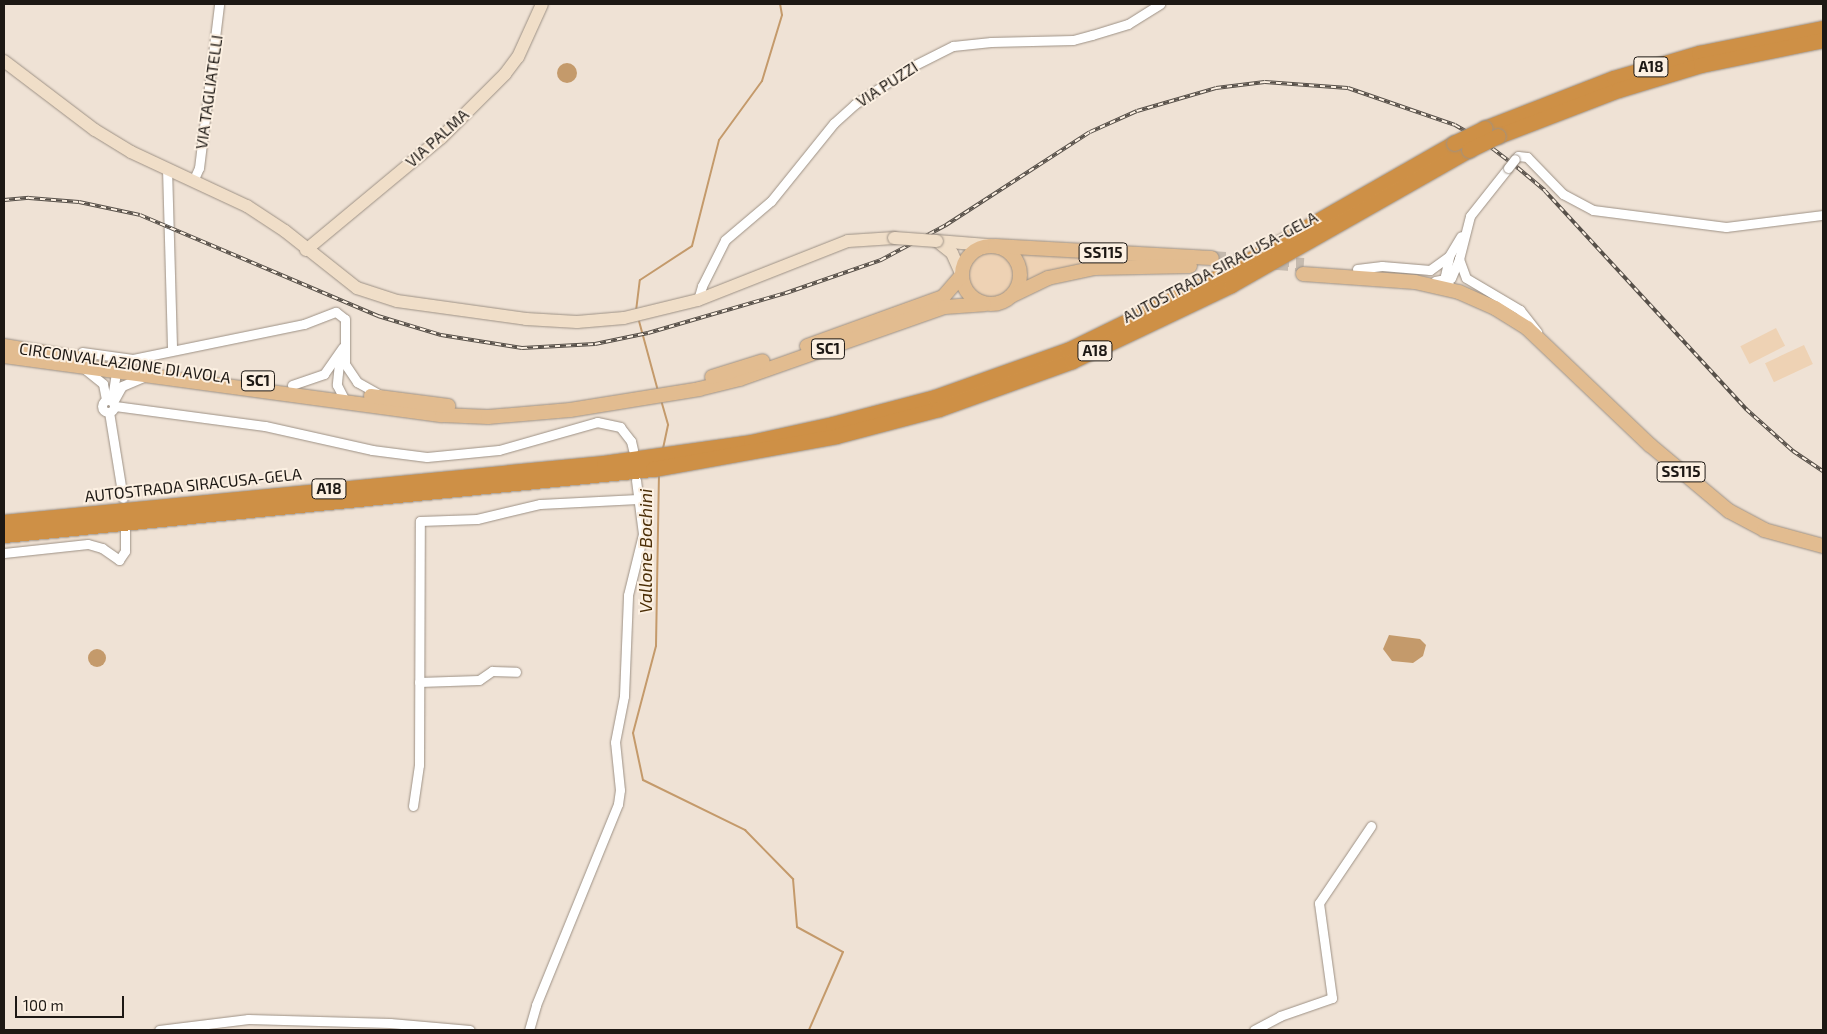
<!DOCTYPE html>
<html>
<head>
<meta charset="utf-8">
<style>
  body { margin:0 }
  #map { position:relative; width:1827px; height:1034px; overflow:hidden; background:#efe2d5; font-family:"Exo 2",sans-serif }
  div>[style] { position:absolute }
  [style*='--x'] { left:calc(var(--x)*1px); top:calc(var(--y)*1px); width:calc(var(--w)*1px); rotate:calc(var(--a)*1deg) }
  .green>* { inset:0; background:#eed2b4; transform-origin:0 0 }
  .round { border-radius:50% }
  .water>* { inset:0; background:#c49a6b }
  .stream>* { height:2px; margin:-1px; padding:0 1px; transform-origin:1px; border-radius:1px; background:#c49a6b }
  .primary-tunnel>* { height:14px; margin-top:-7px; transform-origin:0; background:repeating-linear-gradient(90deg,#c5baae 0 14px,transparent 0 21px) }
  .roads { filter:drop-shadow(0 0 1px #9d9185) drop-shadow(0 0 1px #9d9185) }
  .street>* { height:9px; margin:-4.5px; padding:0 4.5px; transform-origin:4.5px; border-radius:4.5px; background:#fff }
  .street>.ring { margin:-4.5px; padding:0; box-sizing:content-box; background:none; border:9px solid #fff; border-radius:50% }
  .secondary>* { height:12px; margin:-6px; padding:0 6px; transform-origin:6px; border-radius:6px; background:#f0dec8 }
  .primary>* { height:14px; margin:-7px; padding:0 7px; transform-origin:7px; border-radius:7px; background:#e2bc90 }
  .primary>.ring { margin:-7px; padding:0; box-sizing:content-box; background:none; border:14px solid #e2bc90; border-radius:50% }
  .highway>* { height:15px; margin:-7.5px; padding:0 7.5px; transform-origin:7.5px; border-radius:7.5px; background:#ce9046 }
  .rail>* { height:4px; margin-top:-2px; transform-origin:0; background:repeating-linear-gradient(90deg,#fcf0e2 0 5.5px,#575049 0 11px); box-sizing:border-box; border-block:1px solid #575049 }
  .bridges { filter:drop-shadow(0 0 1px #9d9185) drop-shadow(0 0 1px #9d9185) }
  .street-bridge>* { height:9px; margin:-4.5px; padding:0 4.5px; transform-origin:4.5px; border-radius:4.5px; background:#fff }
  .secondary-bridge>* { height:12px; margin:-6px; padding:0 6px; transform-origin:6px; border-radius:6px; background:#f0dec8 }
  .highway-bridge>* { height:15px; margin:-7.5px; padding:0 7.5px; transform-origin:7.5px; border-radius:7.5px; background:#ce9046 }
  span { translate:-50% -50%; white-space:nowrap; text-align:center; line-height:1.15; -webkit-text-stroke:4px #fcf0e2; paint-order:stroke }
  .shield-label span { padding:1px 4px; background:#fcf0e2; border:1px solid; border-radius:4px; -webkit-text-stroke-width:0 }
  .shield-label { font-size:15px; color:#1d1814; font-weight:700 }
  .street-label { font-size:16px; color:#1d1814 }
  .water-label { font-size:18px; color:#4c2f08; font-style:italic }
  .frame { position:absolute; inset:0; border:5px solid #1d1814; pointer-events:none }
  .scale { position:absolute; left:15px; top:996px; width:109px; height:22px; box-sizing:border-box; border:2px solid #1d1814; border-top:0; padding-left:6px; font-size:15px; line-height:18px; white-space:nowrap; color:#1d1814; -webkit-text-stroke:4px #fcf0e2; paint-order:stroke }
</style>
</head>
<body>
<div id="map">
  <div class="green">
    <i class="round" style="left:965px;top:250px;width:50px;height:50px"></i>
    <i style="clip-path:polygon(1016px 253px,1091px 257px,1094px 261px,1024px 283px,1023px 267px)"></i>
    <i style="left:1776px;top:328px;width:20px;height:40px;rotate:63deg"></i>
    <i style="left:1804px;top:345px;width:21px;height:43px;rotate:65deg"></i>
  </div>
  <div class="water">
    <i class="round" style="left:557px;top:63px;width:20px;height:20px"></i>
    <i style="clip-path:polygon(1389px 635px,1420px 639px,1426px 645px,1423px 656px,1413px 663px,1392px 661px,1383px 649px)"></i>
    <i class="round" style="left:88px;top:649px;width:18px;height:18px"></i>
  </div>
  <div class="stream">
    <i style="--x:636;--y:311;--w:31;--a:-83"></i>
    <i style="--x:640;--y:280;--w:62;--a:-33.2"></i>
    <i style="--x:692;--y:246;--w:109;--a:-75.7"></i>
    <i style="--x:719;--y:140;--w:73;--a:-53.9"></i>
    <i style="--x:762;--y:81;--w:69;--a:-73.1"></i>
    <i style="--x:782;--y:15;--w:11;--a:-100"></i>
    <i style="--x:639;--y:321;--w:73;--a:74.8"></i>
    <i style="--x:661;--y:400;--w:26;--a:74"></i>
    <i style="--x:668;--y:425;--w:25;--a:102"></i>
    <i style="--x:659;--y:473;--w:173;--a:91"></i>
    <i style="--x:656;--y:646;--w:90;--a:104.8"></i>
    <i style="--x:633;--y:733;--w:48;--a:78"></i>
    <i style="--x:643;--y:780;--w:114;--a:26.1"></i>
    <i style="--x:745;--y:830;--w:69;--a:45.6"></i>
    <i style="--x:793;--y:879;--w:48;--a:85.2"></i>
    <i style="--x:797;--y:927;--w:52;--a:28.5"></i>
    <i style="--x:843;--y:952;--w:85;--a:113.6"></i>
  </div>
  <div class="primary-tunnel">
    <i style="--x:1212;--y:258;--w:92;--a:4.4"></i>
  </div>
  <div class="roads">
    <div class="street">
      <i style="--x:1515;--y:159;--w:4;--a:-45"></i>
      <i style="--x:1518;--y:156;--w:9;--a:6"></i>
      <i style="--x:1527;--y:157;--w:52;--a:45.8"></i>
      <i style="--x:1563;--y:194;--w:34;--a:28"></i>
      <i style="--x:1593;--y:210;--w:134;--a:7.3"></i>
      <i style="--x:1726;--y:227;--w:98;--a:-7.1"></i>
      <i style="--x:167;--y:168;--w:182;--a:88.4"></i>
      <i style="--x:1508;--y:168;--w:61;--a:128.4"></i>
      <i style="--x:1470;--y:216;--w:44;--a:104.3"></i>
      <i style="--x:1459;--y:259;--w:20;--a:70"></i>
      <i style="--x:1466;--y:278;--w:63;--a:30.7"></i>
      <i style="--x:1520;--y:310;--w:28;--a:52"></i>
      <i style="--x:194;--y:179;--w:12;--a:-66"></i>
      <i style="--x:199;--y:168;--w:165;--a:-83"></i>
      <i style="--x:1449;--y:257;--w:19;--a:102"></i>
      <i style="--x:1445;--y:276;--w:10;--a:66"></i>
      <i style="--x:1357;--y:269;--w:25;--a:-7"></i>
      <i style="--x:1382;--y:266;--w:48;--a:4.8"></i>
      <i style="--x:1430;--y:270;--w:24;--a:-36"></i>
      <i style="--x:1449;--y:256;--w:23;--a:-59"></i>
      <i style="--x:1435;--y:281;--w:16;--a:-11"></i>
      <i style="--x:1451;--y:278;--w:21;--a:-67"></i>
      <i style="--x:698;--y:300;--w:15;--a:-74"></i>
      <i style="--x:702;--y:286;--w:51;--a:-63.4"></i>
      <i style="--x:725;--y:240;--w:60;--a:-40.3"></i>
      <i style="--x:771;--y:201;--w:100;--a:-51.1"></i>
      <i style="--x:834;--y:123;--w:28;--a:-42"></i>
      <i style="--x:855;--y:104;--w:69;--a:-33.2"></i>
      <i style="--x:913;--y:66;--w:45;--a:-26.6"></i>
      <i style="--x:953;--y:46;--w:38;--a:-6"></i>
      <i style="--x:991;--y:42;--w:82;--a:-1.4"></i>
      <i style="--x:1073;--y:40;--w:20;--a:-15"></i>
      <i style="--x:1092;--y:35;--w:38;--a:-17"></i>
      <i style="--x:1128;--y:24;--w:38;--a:-32"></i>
      <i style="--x:82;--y:352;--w:51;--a:7.8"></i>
      <i style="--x:133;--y:359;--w:175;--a:-11.6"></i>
      <i style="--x:304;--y:324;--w:34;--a:-21"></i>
      <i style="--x:336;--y:312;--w:11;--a:38"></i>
      <i style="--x:345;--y:319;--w:45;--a:90"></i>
      <i style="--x:345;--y:364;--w:22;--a:56"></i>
      <i style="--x:357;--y:382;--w:25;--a:29"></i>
      <i style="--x:340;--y:354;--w:31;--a:96"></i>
      <i style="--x:337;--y:385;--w:18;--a:63"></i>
      <i style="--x:86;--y:370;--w:22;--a:39"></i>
      <i style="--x:103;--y:384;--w:16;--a:79"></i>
      <i style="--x:292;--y:385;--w:34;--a:-19"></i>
      <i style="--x:324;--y:374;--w:32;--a:-55"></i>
      <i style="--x:112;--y:398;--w:32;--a:-81"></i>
      <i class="ring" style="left:102px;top:400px;width:3px;height:3px"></i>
      <i style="--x:113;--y:402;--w:18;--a:-61"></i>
      <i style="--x:122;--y:386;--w:23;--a:-23"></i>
      <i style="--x:115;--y:406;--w:151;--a:7.6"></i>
      <i style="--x:265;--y:426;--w:110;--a:12.6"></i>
      <i style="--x:372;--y:450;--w:55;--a:7.3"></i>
      <i style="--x:427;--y:457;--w:72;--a:-5.6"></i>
      <i style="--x:499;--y:450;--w:102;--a:-15.9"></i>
      <i style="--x:597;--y:422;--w:24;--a:12"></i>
      <i style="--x:620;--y:427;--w:18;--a:52"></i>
      <i style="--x:631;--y:441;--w:9;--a:77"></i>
      <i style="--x:109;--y:412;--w:87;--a:80.8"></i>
      <i style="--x:4;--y:553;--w:84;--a:-6.1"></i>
      <i style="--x:88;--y:544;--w:15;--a:16"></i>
      <i style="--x:102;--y:548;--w:21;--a:35"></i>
      <i style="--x:119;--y:560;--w:11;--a:-56"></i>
      <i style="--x:125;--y:551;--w:21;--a:-90"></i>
      <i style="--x:419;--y:682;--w:60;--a:-1.9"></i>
      <i style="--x:479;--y:680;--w:16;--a:-35"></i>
      <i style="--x:492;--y:671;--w:24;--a:2"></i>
      <i style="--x:413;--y:806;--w:41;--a:-81.7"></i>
      <i style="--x:419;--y:765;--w:244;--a:-89.8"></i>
      <i style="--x:420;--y:521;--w:57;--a:-2"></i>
      <i style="--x:477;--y:519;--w:65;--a:-13.4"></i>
      <i style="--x:540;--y:504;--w:98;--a:-2.9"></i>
      <i style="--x:159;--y:1030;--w:90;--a:-7"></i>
      <i style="--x:248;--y:1019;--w:142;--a:1.6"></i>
      <i style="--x:390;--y:1023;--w:80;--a:5"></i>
      <i style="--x:529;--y:1030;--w:26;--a:-74"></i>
      <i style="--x:536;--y:1005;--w:217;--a:-67.8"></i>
      <i style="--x:618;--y:804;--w:14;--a:-82"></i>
      <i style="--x:620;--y:790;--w:48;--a:-95.9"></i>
      <i style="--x:615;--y:742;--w:47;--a:-78.9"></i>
      <i style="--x:624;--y:696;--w:101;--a:-87.7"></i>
      <i style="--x:628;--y:595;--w:63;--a:-76.2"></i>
      <i style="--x:643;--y:534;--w:54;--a:-97.4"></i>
      <i style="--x:1254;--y:1030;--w:30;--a:-28"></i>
      <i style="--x:1280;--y:1016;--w:55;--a:-19.1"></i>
      <i style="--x:1332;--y:998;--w:96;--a:-97.8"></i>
      <i style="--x:1319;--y:903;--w:93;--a:-56"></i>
    </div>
    <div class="secondary">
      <i style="--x:4;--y:61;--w:114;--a:37.2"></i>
      <i style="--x:95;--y:130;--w:42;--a:31.4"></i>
      <i style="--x:131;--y:152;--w:128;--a:25"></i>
      <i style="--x:247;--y:206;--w:45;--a:33.3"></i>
      <i style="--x:285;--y:231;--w:92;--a:38.4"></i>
      <i style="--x:357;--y:288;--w:42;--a:18"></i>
      <i style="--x:397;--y:301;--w:130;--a:7.9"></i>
      <i style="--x:526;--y:319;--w:51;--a:3.4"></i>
      <i style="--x:577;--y:322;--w:47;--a:-4.9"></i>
      <i style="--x:624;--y:318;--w:76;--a:-13.7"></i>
      <i style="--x:698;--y:300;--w:161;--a:-21.5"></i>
      <i style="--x:848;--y:241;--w:46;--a:-3.7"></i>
      <i style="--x:937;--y:241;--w:50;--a:4.6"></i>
      <i style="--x:937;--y:241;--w:19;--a:39"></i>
      <i style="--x:952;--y:253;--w:22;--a:66"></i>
      <i style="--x:306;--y:250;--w:175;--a:-39.7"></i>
      <i style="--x:441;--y:138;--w:91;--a:-45"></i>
      <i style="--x:505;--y:74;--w:21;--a:-53"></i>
      <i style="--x:518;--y:57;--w:58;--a:-65.6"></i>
    </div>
    <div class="primary">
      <i class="ring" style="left:962px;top:246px;width:44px;height:44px"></i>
      <i style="--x:995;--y:246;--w:217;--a:3.2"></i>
      <i style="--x:1303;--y:274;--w:112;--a:4.1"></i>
      <i style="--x:1415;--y:282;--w:45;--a:12.8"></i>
      <i style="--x:1459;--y:292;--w:39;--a:24"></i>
      <i style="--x:1495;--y:308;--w:38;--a:32"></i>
      <i style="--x:1527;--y:328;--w:170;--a:43.6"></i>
      <i style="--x:1650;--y:445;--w:103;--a:39.9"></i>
      <i style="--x:1729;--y:511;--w:40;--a:28"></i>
      <i style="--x:1764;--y:530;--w:61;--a:15.2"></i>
      <i style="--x:1011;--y:296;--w:41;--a:-25.9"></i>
      <i style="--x:1048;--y:278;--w:48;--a:-12"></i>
      <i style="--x:1095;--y:268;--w:95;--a:-1.2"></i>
      <i style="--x:4;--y:346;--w:86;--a:9.4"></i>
      <i style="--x:807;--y:346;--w:145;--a:-19.8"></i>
      <i style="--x:943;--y:297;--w:28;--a:-49"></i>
      <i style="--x:4;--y:356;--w:442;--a:7.7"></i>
      <i style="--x:442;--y:415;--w:46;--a:2.5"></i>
      <i style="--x:488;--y:417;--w:82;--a:-4.9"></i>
      <i style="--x:570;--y:410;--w:131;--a:-9.2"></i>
      <i style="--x:699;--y:389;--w:42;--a:-13.7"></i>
      <i style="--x:740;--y:379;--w:217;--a:-19.4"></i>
      <i style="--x:945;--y:307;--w:39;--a:-4"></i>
      <i style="--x:712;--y:377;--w:53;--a:-17.4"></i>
      <i style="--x:371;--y:396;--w:78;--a:7.4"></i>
    </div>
    <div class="highway">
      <i style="--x:1485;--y:128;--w:138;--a:-21.2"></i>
      <i style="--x:1614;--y:78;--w:89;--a:-16.4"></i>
      <i style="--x:1699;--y:53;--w:126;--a:-11.4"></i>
      <i style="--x:1498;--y:136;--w:129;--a:-21"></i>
      <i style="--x:1618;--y:90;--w:87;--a:-16.8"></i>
      <i style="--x:1701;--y:65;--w:125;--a:-11.6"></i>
      <i style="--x:4;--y:522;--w:603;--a:-5.62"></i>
      <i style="--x:604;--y:463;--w:148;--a:-8.1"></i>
      <i style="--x:751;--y:442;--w:84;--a:-12.4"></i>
      <i style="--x:833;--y:424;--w:106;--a:-14.8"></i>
      <i style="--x:935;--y:397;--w:141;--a:-19.5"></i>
      <i style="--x:1068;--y:350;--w:176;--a:-26"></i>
      <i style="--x:1226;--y:273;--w:262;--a:-29.7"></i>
      <i style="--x:4;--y:535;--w:652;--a:-5.81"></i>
      <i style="--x:653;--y:469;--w:186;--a:-10.2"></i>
      <i style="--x:836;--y:436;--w:106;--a:-14.7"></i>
      <i style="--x:939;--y:409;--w:141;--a:-19.8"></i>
      <i style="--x:1072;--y:361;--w:176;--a:-25.5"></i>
      <i style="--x:1231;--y:285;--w:274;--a:-29.6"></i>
    </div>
  </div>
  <div class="rail">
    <i style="--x:4;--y:200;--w:25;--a:-5"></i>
    <i style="--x:29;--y:198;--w:50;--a:4.6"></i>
    <i style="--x:79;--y:202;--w:62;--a:12"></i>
    <i style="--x:140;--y:215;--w:259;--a:23"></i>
    <i style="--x:378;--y:316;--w:66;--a:16.8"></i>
    <i style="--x:441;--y:335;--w:82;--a:9.1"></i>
    <i style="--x:522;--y:348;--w:73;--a:-3.1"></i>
    <i style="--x:595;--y:344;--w:54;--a:-11.7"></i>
    <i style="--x:648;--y:333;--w:144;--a:-16.2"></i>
    <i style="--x:786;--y:293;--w:101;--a:-19.2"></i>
    <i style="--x:881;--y:260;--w:74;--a:-28.3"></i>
    <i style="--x:946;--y:225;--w:171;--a:-32.9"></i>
    <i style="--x:1090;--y:132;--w:51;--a:-24.1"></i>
    <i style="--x:1137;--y:111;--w:82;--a:-16.2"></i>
    <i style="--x:1216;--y:88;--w:49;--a:-7"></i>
    <i style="--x:1265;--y:82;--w:83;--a:4.1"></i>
    <i style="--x:1348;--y:88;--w:113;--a:19.1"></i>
    <i style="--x:1455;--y:125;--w:34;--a:30"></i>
    <i style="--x:1484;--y:142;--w:43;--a:37.4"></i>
    <i style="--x:1518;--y:168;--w:35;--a:40"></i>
    <i style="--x:1545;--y:191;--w:297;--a:47.3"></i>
    <i style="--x:1746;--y:409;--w:63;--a:41.8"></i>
    <i style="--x:1793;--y:451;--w:36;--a:34"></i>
  </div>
  <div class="bridges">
    <div class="street-bridge">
      <i style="--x:1508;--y:168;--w:11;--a:-52"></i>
    </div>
    <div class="secondary-bridge">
      <i style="--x:894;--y:238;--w:43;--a:4"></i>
    </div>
    <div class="highway-bridge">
      <i style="--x:1454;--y:143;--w:34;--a:-26"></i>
      <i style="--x:1469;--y:150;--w:32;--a:-26"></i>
    </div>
  </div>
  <div class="shield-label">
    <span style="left:1651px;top:67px">A18</span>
    <span style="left:1103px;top:253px">SS115</span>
    <span style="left:828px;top:349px">SC1</span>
    <span style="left:1095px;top:351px">A18</span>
    <span style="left:258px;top:381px">SC1</span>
    <span style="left:1681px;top:472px">SS115</span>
    <span style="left:329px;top:489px">A18</span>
  </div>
  <div class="street-label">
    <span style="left:887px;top:84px;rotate:-33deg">VIA PUZZI</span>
    <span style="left:209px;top:92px;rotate:-82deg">VIA TAGLIATELLI</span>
    <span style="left:437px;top:138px;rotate:-42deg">VIA PALMA</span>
    <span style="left:1220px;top:267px;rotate:-28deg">AUTOSTRADA SIRACUSA-GELA</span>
    <span style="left:125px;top:363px;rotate:8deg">CIRCONVALLAZIONE DI AVOLA</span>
    <span style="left:193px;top:485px;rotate:-6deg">AUTOSTRADA SIRACUSA-GELA</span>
  </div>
  <div class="water-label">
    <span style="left:645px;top:551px;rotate:-90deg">Vallone Bochini</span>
  </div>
  <div class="frame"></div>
  <div class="scale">100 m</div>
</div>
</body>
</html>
